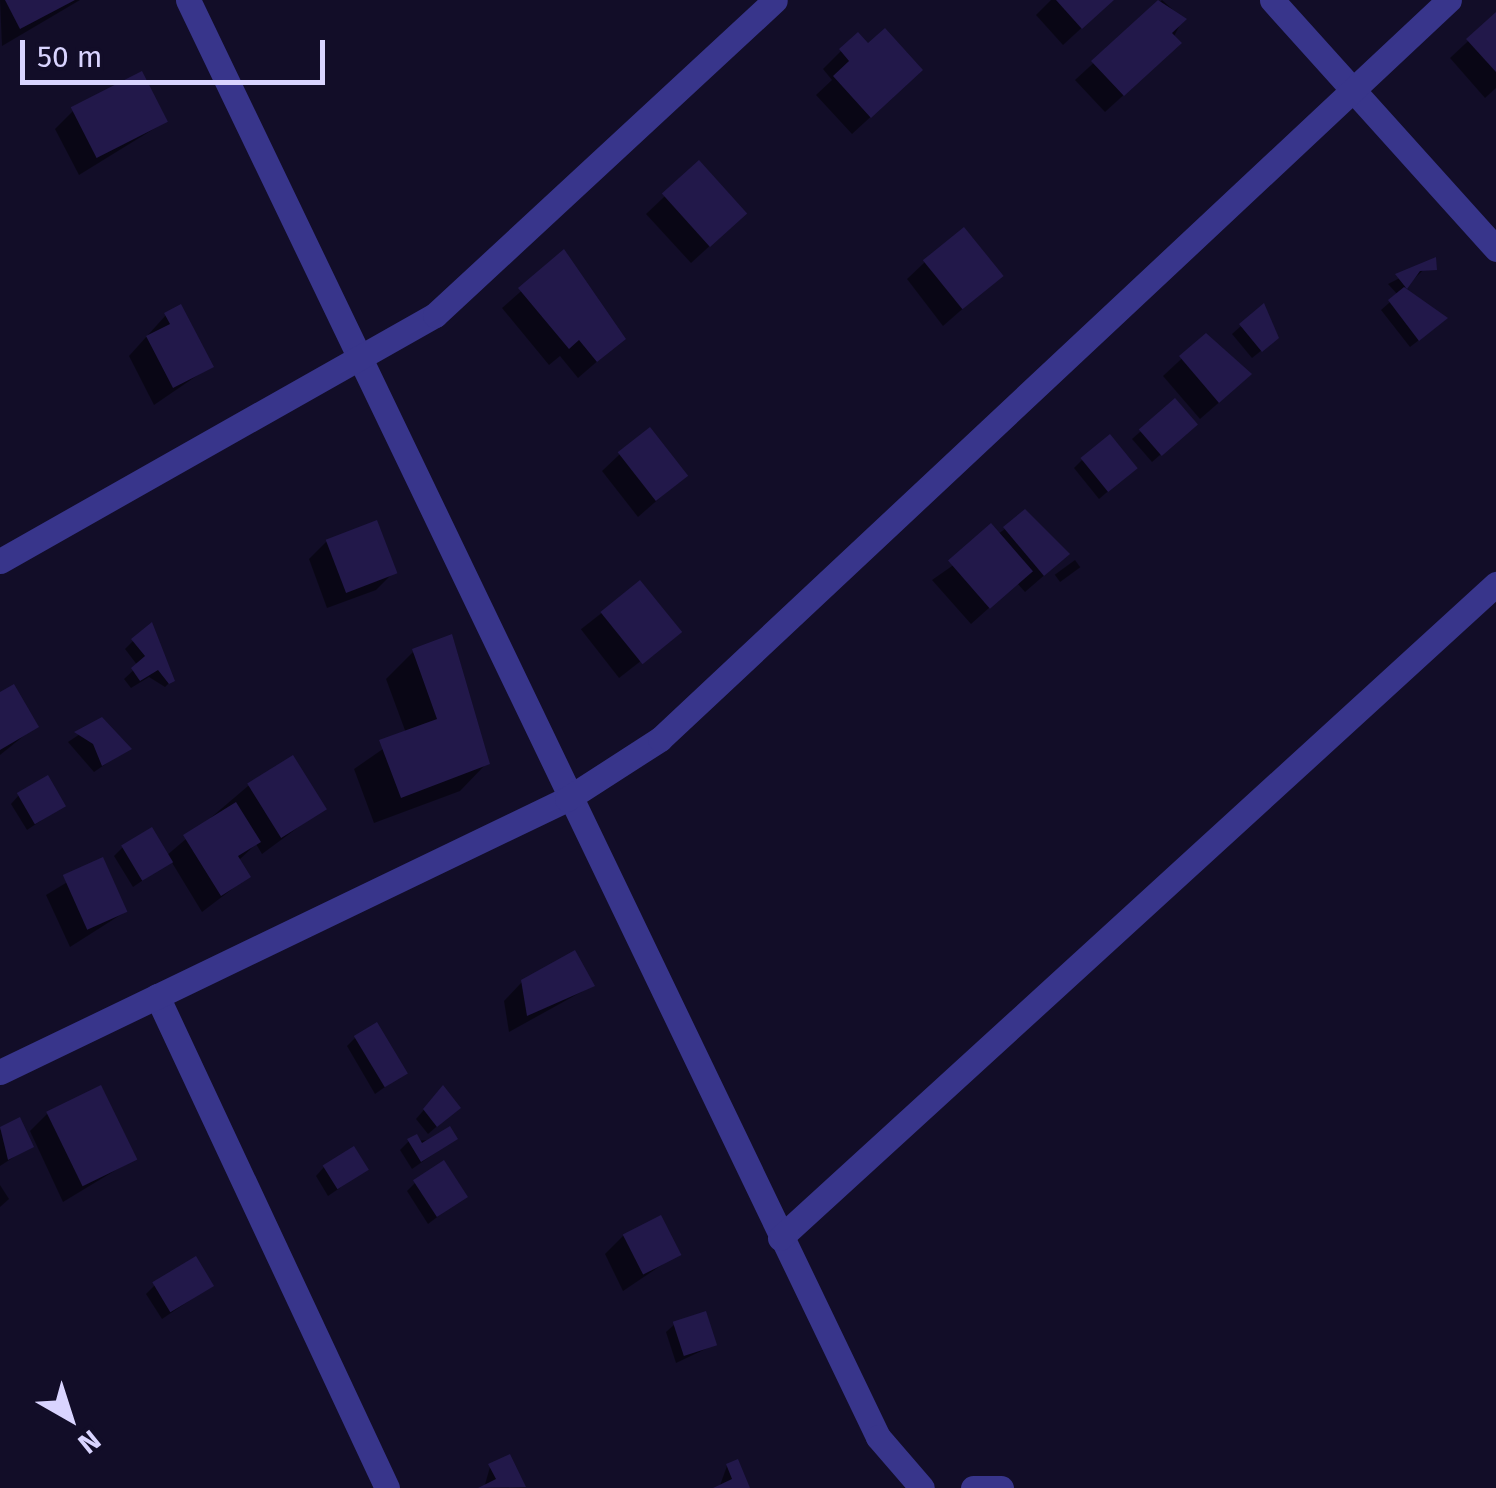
<!DOCTYPE html>
<html>
<head>
<meta charset="utf-8">
<style>
  body { margin:0 }
  #map { position:relative; width:1496px; height:1488px; overflow:hidden; background:#120d28; font-family:"Fira Sans",sans-serif }
  div>[style] { position:absolute }
  [style*='--x'] { left:calc(var(--x)*1px); top:calc(var(--y)*1px); width:calc(var(--w)*1px); rotate:calc(var(--a)*1deg) }
  .shadow>* { inset:0; background:#0007; transform-origin:0 0 }
  .building>* { inset:0; background:#22184a; transform-origin:0 0 }
  .street>* { height:25px; margin:-12.5px; padding:0 12.5px; transform-origin:12.5px; border-radius:12.5px; background:#38358b }
  span { translate:-50% -50%; white-space:nowrap; text-align:center; line-height:1.15; -webkit-text-stroke:8px #120d28; paint-order:stroke }
  .north { position:absolute; left:20px; top:1368px; width:100px; height:100px; -webkit-text-stroke:8px #120d28; paint-order:stroke; rotate:141deg; font-size:28px; font-weight:700; line-height:40px; text-align:center; color:#d9d4ff }
  .north::after { content:''; display:block; margin:auto; width:35px; height:45px; background:#d9d4ff; clip-path:polygon(50% 0,100% 100%,50% 72%,0 100%) }
  .scale { position:absolute; left:20px; top:40px; width:305px; height:45px; box-sizing:border-box; border:5px solid #d9d4ff; border-top:0; padding-left:12px; font-size:30px; line-height:35px; white-space:nowrap; color:#d9d4ff; -webkit-text-stroke:8px #120d28; paint-order:stroke }
</style>
</head>
<body>
<div id="map">
  <div class="shadow">
    <i style="clip-path:polygon(0 0,80px 0,2px 46px)"></i>
    <i style="clip-path:polygon(1051px 0,1112px 0,1063px 45px,1036px 15px)"></i>
    <i style="clip-path:polygon(1162px 0,1183px 19px,1161px 61px,1105px 112px,1075px 80px)"></i>
    <i style="clip-path:polygon(1496px 15px,1496px 88px,1485px 98px,1450px 58px)"></i>
    <i style="clip-path:polygon(841px 51px,902px 88px,852px 134px,816px 95px,832px 80px,823px 69px)"></i>
    <i style="clip-path:polygon(73px 111px,165px 122px,79px 175px,55px 129px)"></i>
    <i style="clip-path:polygon(699px 164px,726px 231px,691px 263px,646px 214px)"></i>
    <i style="clip-path:polygon(564px 253px,623px 339px,578px 378px,560px 356px,549px 365px,502px 308px)"></i>
    <i style="clip-path:polygon(1433px 261px,1403px 289px,1436px 327px,1410px 347px,1381px 310px,1398px 295px,1388px 284px)"></i>
    <i style="clip-path:polygon(925px 262px,1000px 276px,943px 326px,907px 279px)"></i>
    <i style="clip-path:polygon(166px 315px,211px 366px,154px 405px,129px 356px)"></i>
    <i style="clip-path:polygon(1241px 326px,1267px 346px,1252px 358px,1232px 334px)"></i>
    <i style="clip-path:polygon(1206px 336px,1231px 392px,1200px 419px,1163px 376px)"></i>
    <i style="clip-path:polygon(1175px 401px,1186px 432px,1152px 462px,1132px 439px)"></i>
    <i style="clip-path:polygon(620px 454px,685px 476px,638px 517px,602px 471px)"></i>
    <i style="clip-path:polygon(1082px 460px,1126px 476px,1099px 499px,1074px 468px)"></i>
    <i style="clip-path:polygon(1005px 529px,1048px 572px,1025px 592px,1017px 583px,971px 624px,932px 580px)"></i>
    <i style="clip-path:polygon(327px 541px,394px 572px,376px 590px,327px 608px,309px 559px)"></i>
    <i style="left:1075px;top:560px;width:9px;height:25px;rotate:54deg"></i>
    <i style="left:640px;top:583px;width:62px;height:75px;rotate:52deg"></i>
    <i style="clip-path:polygon(133px 641px,172px 680px,165px 687px,149px 677px,131px 688px,124px 679px,138px 666px,125px 649px)"></i>
    <i style="clip-path:polygon(413px 652px,487px 763px,460px 791px,374px 823px,354px 769px,406px 733px,386px 679px)"></i>
    <i style="clip-path:polygon(0 695px,36px 726px,0 755px)"></i>
    <i style="clip-path:polygon(101px 720px,129px 748px,94px 772px,68px 742px)"></i>
    <i style="clip-path:polygon(248px 786px,323px 809px,262px 854px,256px 844px,238px 861px,248px 877px,202px 912px,171px 861px,133px 887px,114px 856px,122px 848px,151px 830px,166px 856px)"></i>
    <i style="clip-path:polygon(19px 795px,63px 806px,27px 830px,11px 804px)"></i>
    <i style="clip-path:polygon(102px 861px,125px 912px,70px 947px,46px 895px)"></i>
    <i style="clip-path:polygon(522px 982px,592px 986px,509px 1032px,504px 1001px)"></i>
    <i style="clip-path:polygon(355px 1038px,405px 1073px,375px 1094px,347px 1046px)"></i>
    <i style="clip-path:polygon(435px 1097px,449px 1116px,428px 1134px,416px 1119px)"></i>
    <i style="clip-path:polygon(48px 1113px,134px 1159px,63px 1202px,30px 1131px)"></i>
    <i style="clip-path:polygon(19px 1121px,31px 1146px,0 1166px,0 1130px)"></i>
    <i style="clip-path:polygon(455px 1139px,412px 1169px,400px 1150px,409px 1141px)"></i>
    <i style="clip-path:polygon(324px 1167px,366px 1170px,328px 1196px,316px 1176px)"></i>
    <i style="clip-path:polygon(415px 1183px,465px 1196px,428px 1224px,407px 1191px)"></i>
    <i style="clip-path:polygon(0 1185px,9px 1199px,0 1207px)"></i>
    <i style="clip-path:polygon(623px 1236px,678px 1254px,623px 1291px,605px 1254px)"></i>
    <i style="clip-path:polygon(155px 1285px,211px 1286px,162px 1319px,146px 1294px)"></i>
    <i style="clip-path:polygon(675px 1324px,714px 1345px,676px 1363px,666px 1332px)"></i>
    <i style="clip-path:polygon(727px 1466px,748px 1488px,719px 1488px)"></i>
    <i style="clip-path:polygon(490px 1467px,523px 1486px,484px 1488px)"></i>
  </div>
  <div class="building">
    <i style="clip-path:polygon(5px 0,75px 0,20px 29px)"></i>
    <i style="clip-path:polygon(1056px 0,1114px 0,1082px 29px)"></i>
    <i style="clip-path:polygon(1158px 0,1187px 19px,1172px 33px,1182px 43px,1124px 96px,1091px 61px)"></i>
    <i style="clip-path:polygon(1496px 12px,1496px 72px,1466px 39px)"></i>
    <i style="clip-path:polygon(885px 28px,923px 70px,871px 118px,833px 76px,849px 61px,839px 49px,858px 32px,868px 43px)"></i>
    <i style="left:142px;top:71px;width:57px;height:80px;rotate:63deg"></i>
    <i style="left:699px;top:160px;width:72px;height:50px;rotate:48deg"></i>
    <i style="left:964px;top:227px;width:63px;height:53px;rotate:51deg"></i>
    <i style="clip-path:polygon(564px 249px,626px 339px,597px 362px,579px 340px,569px 349px,518px 288px)"></i>
    <i style="clip-path:polygon(1436px 257px,1437px 270px,1420px 271px,1407px 289px,1395px 274px)"></i>
    <i style="clip-path:polygon(1404px 287px,1448px 318px,1419px 341px,1388px 300px)"></i>
    <i style="clip-path:polygon(1264px 303px,1279px 338px,1262px 352px,1239px 324px)"></i>
    <i style="clip-path:polygon(181px 304px,214px 367px,173px 388px,146px 336px,170px 324px,164px 313px)"></i>
    <i style="clip-path:polygon(1206px 333px,1252px 374px,1219px 403px,1179px 356px)"></i>
    <i style="left:1175px;top:398px;width:35px;height:48px;rotate:49deg"></i>
    <i style="left:650px;top:427px;width:62px;height:41px;rotate:52deg"></i>
    <i style="left:1110px;top:434px;width:44px;height:38px;rotate:51deg"></i>
    <i style="clip-path:polygon(1025px 509px,1070px 554px,1044px 576px,1003px 527px)"></i>
    <i style="left:377px;top:520px;width:57px;height:55px;rotate:69deg"></i>
    <i style="left:991px;top:523px;width:64px;height:57px;rotate:49deg"></i>
    <i style="left:640px;top:580px;width:67px;height:51px;rotate:51deg"></i>
    <i style="clip-path:polygon(152px 622px,175px 681px,169px 684px,158px 670px,140px 681px,131px 668px,145px 656px,131px 639px)"></i>
    <i style="clip-path:polygon(452px 634px,490px 764px,401px 798px,379px 740px,437px 719px,412px 649px)"></i>
    <i style="clip-path:polygon(14px 684px,39px 727px,0 750px,0 692px)"></i>
    <i style="clip-path:polygon(102px 717px,132px 749px,102px 766px,93px 744px,74px 732px)"></i>
    <i style="left:293px;top:755px;width:64px;height:54px;rotate:58deg"></i>
    <i style="left:48px;top:775px;width:36px;height:36px;rotate:60deg"></i>
    <i style="clip-path:polygon(236px 802px,261px 842px,238px 856px,251px 877px,221px 896px,183px 835px)"></i>
    <i style="left:152px;top:827px;width:41px;height:36px;rotate:59deg"></i>
    <i style="left:103px;top:857px;width:60px;height:44px;rotate:66deg"></i>
    <i style="clip-path:polygon(575px 950px,595px 986px,527px 1016px,521px 980px)"></i>
    <i style="left:377px;top:1022px;width:60px;height:27px;rotate:59deg"></i>
    <i style="left:101px;top:1085px;width:83px;height:61px;rotate:64deg"></i>
    <i style="clip-path:polygon(443px 1085px,461px 1108px,437px 1127px,423px 1109px)"></i>
    <i style="clip-path:polygon(20px 1117px,34px 1147px,8px 1160px,0 1127px)"></i>
    <i style="clip-path:polygon(450px 1126px,458px 1139px,421px 1162px,407px 1139px,417px 1134px,422px 1143px)"></i>
    <i style="left:354px;top:1146px;width:28px;height:37px;rotate:58deg"></i>
    <i style="left:444px;top:1160px;width:44px;height:37px;rotate:57deg"></i>
    <i style="left:661px;top:1215px;width:45px;height:43px;rotate:63deg"></i>
    <i style="left:196px;top:1256px;width:35px;height:51px;rotate:59deg"></i>
    <i style="left:706px;top:1311px;width:36px;height:35px;rotate:72deg"></i>
    <i style="clip-path:polygon(510px 1454px,526px 1487px,478px 1488px,496px 1479px,488px 1464px)"></i>
    <i style="clip-path:polygon(738px 1459px,750px 1488px,713px 1488px,732px 1479px,726px 1464px)"></i>
  </div>
  <div class="street">
    <i style="--x:188;--y:0;--w:1594;--a:64.35"></i>
    <i style="--x:878;--y:1437;--w:67;--a:49.2"></i>
    <i style="--x:1272;--y:0;--w:335;--a:48"></i>
    <i style="--x:0;--y:561;--w:500;--a:-29.5"></i>
    <i style="--x:435;--y:315;--w:463;--a:-42.8"></i>
    <i style="--x:157;--y:996;--w:543;--a:64.94"></i>
    <i style="--x:0;--y:1072;--w:629;--a:-25.71"></i>
    <i style="--x:567;--y:799;--w:111;--a:-32.8"></i>
    <i style="--x:660;--y:739;--w:1081;--a:-43.13"></i>
    <i style="--x:780;--y:1238;--w:970;--a:-42.41"></i>
    <i style="--x:973;--y:1488;--w:28;--a:0"></i>
  </div>
  <div class="north">N</div>
  <div class="scale">50 m</div>
</div>
</body>
</html>
